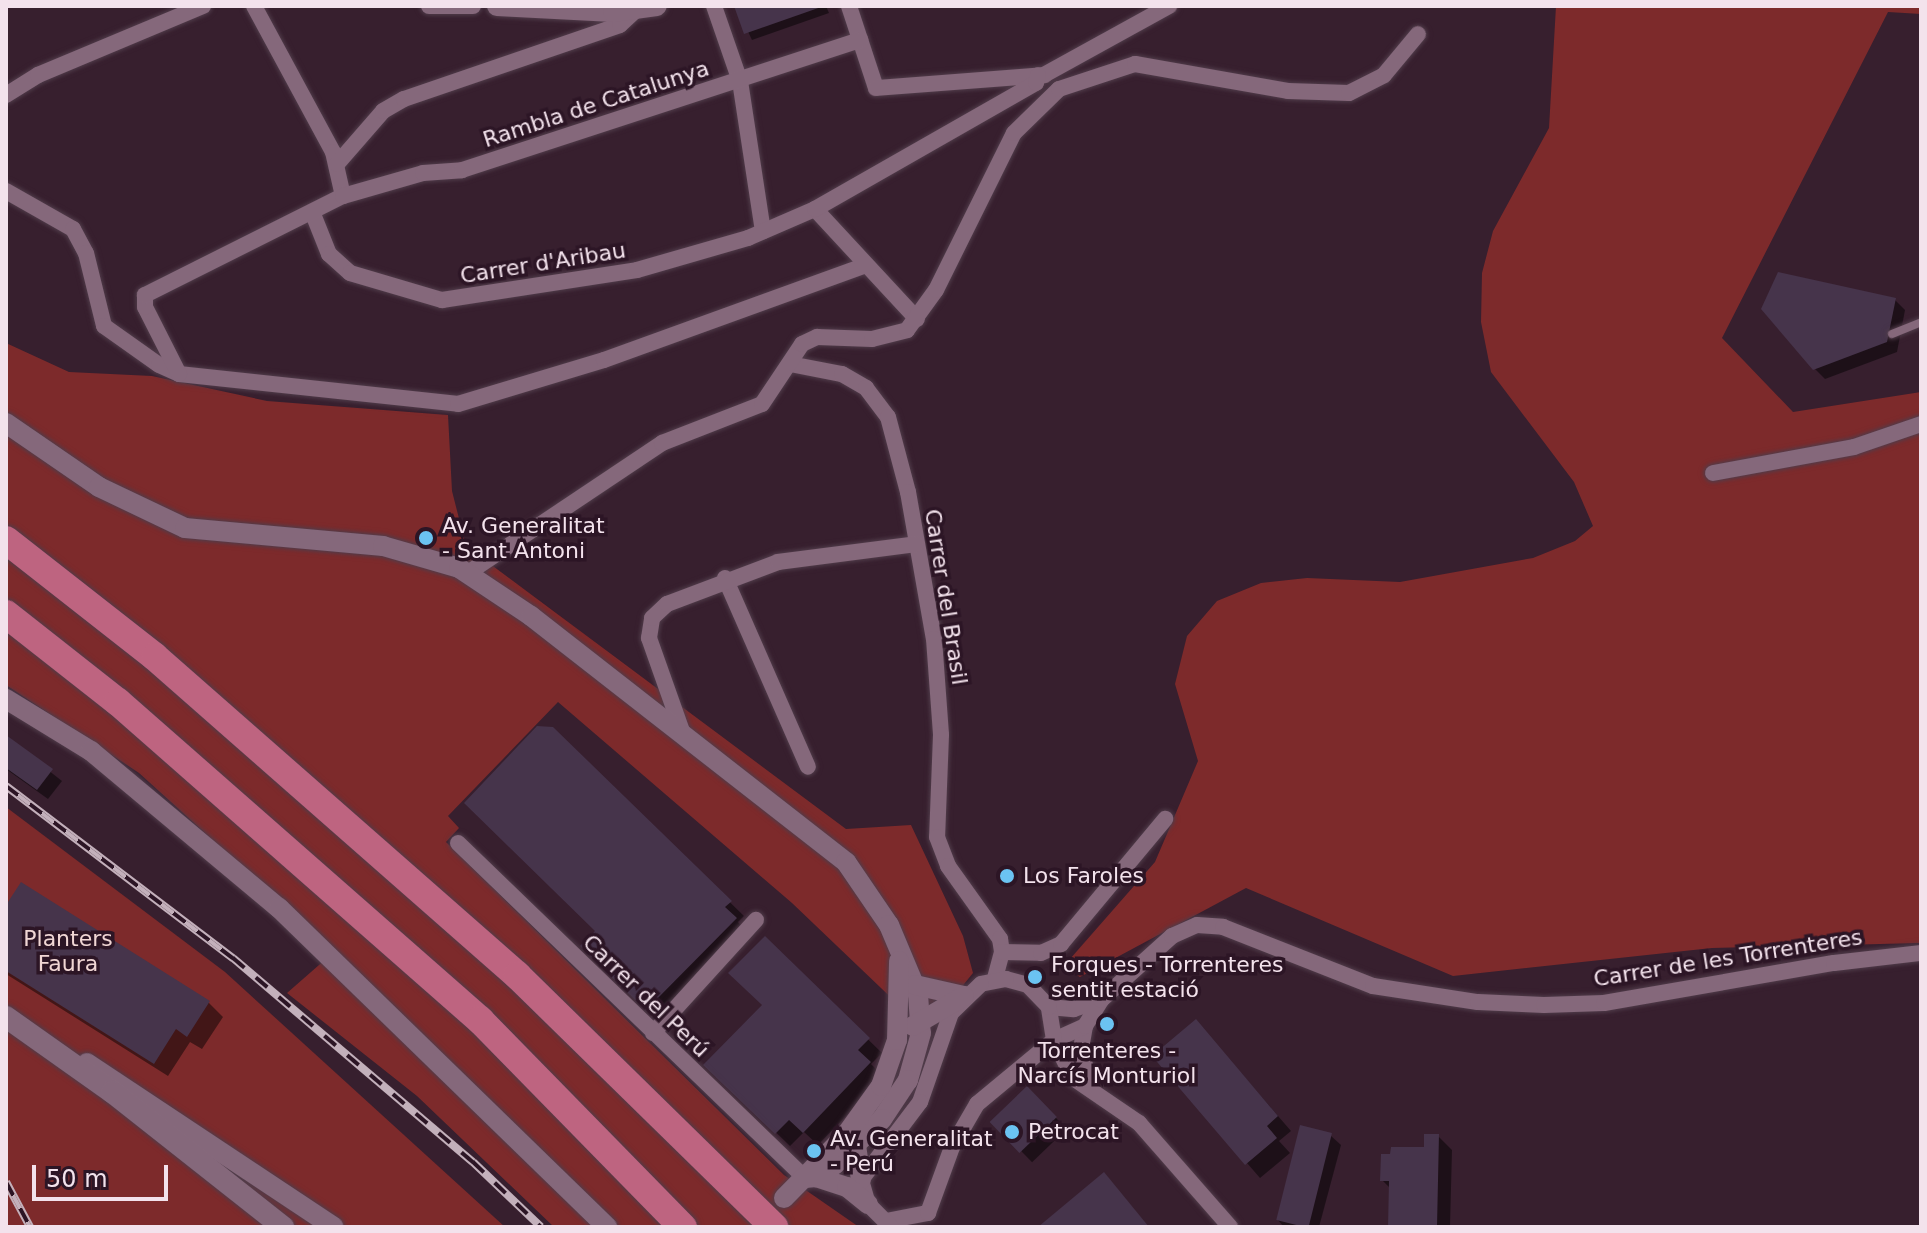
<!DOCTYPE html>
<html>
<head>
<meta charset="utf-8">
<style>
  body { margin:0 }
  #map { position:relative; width:1927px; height:1233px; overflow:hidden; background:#371f2e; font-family:"DejaVu Sans",sans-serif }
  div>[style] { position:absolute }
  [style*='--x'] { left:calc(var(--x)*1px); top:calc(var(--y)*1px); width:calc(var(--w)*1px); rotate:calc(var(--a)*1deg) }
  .green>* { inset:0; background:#7d2a2b }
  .shadow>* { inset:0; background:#0007; transform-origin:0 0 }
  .building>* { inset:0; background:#46344b; transform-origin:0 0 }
  .roads { filter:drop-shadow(0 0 2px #503c4a) drop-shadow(0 0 2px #503c4a) }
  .service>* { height:8px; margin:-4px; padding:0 4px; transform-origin:4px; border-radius:4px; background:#85687b }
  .minor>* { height:16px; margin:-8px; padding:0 8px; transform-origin:8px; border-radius:8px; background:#85687b }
  .tertiary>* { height:20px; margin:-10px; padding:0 10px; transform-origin:10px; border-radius:10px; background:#85687b }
  .secondary>* { height:22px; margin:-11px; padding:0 11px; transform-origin:11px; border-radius:11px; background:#85687b }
  .motorway>* { height:28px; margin:-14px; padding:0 14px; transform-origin:14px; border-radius:14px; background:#be6480 }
  .rail>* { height:8px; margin-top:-4px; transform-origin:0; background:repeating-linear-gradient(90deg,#2c1525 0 15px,#c3b0bb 0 30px); box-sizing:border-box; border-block:2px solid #c3b0bb }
  .dots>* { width:22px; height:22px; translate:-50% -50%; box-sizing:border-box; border:4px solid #2c1525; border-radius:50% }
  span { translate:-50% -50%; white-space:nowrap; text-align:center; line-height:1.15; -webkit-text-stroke:7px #2c1525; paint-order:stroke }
  .street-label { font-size:22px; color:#f3e2ec }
  .poi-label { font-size:22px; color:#f3e2ec }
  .left { translate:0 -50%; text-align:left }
  .park-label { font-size:22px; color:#f0d6d4 }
  .frame { position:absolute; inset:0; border:8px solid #f3e2ec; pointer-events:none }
  .scale { position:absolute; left:32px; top:1165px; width:136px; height:36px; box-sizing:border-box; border:4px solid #f3e2ec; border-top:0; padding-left:10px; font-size:24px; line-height:28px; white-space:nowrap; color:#f3e2ec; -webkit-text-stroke:6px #2c1525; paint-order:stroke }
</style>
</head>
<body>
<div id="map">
  <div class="green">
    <i style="clip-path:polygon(1556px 6px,1921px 6px,1921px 14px,1888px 12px,1722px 338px,1793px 412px,1921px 392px,1921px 943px,1712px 948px,1453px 976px,1246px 888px,1080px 977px,1063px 967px,1155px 862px,1198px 761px,1175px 684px,1187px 636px,1217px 601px,1261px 583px,1307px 578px,1400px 582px,1533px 558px,1575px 541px,1593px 526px,1574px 482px,1491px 372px,1481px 322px,1482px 273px,1493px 231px,1549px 128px)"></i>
    <i style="clip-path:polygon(6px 343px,69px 372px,152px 376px,267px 401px,448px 415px,452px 491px,466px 546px,846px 829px,911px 825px,963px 936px,973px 973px,926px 1031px,792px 903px,558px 702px,448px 816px,459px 828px,446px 842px,784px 1175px,859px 1227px,554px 1227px,417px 1096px,287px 993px,335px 951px,139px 773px,6px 685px)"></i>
    <i style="clip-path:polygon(6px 807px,225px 972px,505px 1227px,6px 1227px)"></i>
  </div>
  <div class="shadow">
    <i style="clip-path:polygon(736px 6px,826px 6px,829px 13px,752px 40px)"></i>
    <i style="clip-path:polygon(1895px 300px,1905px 310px,1897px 352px,1825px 379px,1815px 369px)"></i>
    <i style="clip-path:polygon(552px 729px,744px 916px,738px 922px,749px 934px,668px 1015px,657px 1005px,650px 1012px,583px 946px,598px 931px)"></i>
    <i style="clip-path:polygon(6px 737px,62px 781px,48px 799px,6px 769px)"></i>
    <i style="clip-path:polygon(6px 908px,209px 1003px,223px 1017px,202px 1049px,190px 1042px,168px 1076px,6px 974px)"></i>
    <i style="clip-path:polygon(765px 939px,882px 1053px,871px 1064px,884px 1077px,818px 1145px,804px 1132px,790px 1146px,706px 1065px,764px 1005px)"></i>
    <i style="clip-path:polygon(1209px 1036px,1291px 1131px,1279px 1141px,1290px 1153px,1260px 1178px,1155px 1057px)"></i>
    <i style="left:1027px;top:1088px;width:57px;height:48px;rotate:46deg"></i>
    <i style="clip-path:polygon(1330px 1135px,1341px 1145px,1319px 1227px,1284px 1227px,1277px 1219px)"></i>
    <i style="clip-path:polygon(1438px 1136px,1452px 1150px,1450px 1227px,1390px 1227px,1391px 1189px,1382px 1180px)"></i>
  </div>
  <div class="building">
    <i style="clip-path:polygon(734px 6px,824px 6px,744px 34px)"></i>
    <i style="clip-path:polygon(1778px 272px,1896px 298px,1887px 342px,1813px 370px,1761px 309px)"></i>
    <i style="clip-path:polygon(537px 726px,553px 727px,732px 901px,725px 907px,737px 918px,653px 1003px,642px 993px,635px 1000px,580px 946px,595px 931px,464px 803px)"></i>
    <i style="clip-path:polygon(6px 735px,53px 769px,37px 790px,6px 768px)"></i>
    <i style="clip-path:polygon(21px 882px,210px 1001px,187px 1037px,176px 1029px,154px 1064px,6px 971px,6px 905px)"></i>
    <i style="clip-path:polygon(765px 936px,870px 1038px,858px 1050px,871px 1062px,803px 1133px,789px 1120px,775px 1134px,703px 1065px,762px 1005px,728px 973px)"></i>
    <i style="clip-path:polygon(1196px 1019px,1278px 1116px,1267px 1126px,1277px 1138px,1245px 1165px,1152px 1056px)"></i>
    <i style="left:1027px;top:1086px;width:43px;height:52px;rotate:46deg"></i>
    <i style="left:1300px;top:1125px;width:33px;height:98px;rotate:14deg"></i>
    <i style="clip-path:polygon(1424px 1134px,1439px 1134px,1437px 1227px,1388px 1227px,1389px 1181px,1380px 1181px,1381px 1154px,1390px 1154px,1391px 1147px,1424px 1147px)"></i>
    <i style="clip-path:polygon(1104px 1172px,1149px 1227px,1038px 1227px)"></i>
  </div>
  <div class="roads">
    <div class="service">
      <i style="--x:1892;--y:334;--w:31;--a:-22"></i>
    </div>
    <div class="minor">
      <i style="--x:254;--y:6;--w:166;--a:61.6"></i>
      <i style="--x:333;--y:152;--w:45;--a:77.2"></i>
      <i style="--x:429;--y:6;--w:44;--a:0"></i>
      <i style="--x:714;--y:6;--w:79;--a:70.9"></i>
      <i style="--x:740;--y:81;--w:152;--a:81.3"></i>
      <i style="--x:849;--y:6;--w:86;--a:71.8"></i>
      <i style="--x:876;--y:88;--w:169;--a:-4.4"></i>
      <i style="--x:1044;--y:75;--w:143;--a:-28.9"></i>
      <i style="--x:6;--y:95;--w:38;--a:-32"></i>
      <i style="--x:38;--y:75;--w:179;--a:-22.7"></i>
      <i style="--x:337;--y:164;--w:70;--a:-49"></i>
      <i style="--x:383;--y:111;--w:24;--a:-30"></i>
      <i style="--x:404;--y:99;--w:228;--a:-18.9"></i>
      <i style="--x:620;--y:25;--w:21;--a:-43"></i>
      <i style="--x:6;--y:191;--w:77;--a:29.6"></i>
      <i style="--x:73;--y:229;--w:27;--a:62"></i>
      <i style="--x:86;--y:253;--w:75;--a:76.1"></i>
      <i style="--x:104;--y:326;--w:67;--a:35.3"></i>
      <i style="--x:159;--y:365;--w:22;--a:24"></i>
      <i style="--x:179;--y:374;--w:281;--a:6.1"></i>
      <i style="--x:458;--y:404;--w:152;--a:-16.8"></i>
      <i style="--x:604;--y:360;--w:276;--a:-19.9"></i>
      <i style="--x:815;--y:209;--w:150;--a:47.2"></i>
      <i style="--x:313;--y:214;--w:43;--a:68.2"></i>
      <i style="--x:329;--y:254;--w:28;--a:42"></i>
      <i style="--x:350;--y:273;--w:96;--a:16.4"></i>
      <i style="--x:442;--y:300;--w:197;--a:-8.7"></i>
      <i style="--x:637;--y:270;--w:116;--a:-16.1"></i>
      <i style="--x:748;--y:238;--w:73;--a:-23.4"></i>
      <i style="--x:815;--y:209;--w:254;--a:-29.7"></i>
      <i style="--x:1036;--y:83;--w:8;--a:-76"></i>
      <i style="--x:790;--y:364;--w:53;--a:10.9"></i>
      <i style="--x:842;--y:374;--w:28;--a:30"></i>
      <i style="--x:866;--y:388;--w:36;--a:53"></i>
      <i style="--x:888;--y:417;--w:78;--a:75.1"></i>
      <i style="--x:908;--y:492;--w:149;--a:80"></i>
      <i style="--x:934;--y:639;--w:96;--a:85.8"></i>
      <i style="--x:941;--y:735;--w:102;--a:92.2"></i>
      <i style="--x:937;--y:837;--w:31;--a:69"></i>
      <i style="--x:948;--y:866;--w:90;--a:54.5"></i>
      <i style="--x:1000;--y:939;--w:13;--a:81"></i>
      <i style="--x:1002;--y:952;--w:28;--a:105"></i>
      <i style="--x:179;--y:374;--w:75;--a:-116.9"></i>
      <i style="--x:145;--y:307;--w:12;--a:-90"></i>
      <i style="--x:145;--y:295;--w:221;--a:-26.6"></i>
      <i style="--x:343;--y:196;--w:83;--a:-16"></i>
      <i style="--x:423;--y:173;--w:39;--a:-4"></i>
      <i style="--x:462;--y:170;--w:419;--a:-18.1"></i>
      <i style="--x:1713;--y:473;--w:143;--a:-10.4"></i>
      <i style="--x:1854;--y:447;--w:71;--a:-18.9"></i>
      <i style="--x:468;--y:573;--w:234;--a:-33.8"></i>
      <i style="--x:662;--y:443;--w:107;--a:-21.3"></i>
      <i style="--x:762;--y:404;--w:72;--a:-56.3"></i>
      <i style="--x:802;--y:344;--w:17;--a:-25"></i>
      <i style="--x:817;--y:337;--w:55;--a:2.1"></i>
      <i style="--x:872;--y:339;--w:36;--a:-14"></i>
      <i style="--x:907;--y:330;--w:49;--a:-54.1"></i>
      <i style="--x:936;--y:290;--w:175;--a:-63.6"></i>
      <i style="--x:1014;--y:133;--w:63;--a:-44.4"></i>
      <i style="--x:1059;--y:89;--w:80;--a:-18.2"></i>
      <i style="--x:1135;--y:64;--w:155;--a:10"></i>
      <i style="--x:1288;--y:91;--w:61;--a:1.9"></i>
      <i style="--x:1349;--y:93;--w:39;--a:-27"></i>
      <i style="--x:1384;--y:75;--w:53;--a:-50.3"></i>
      <i style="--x:725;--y:578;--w:206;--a:66.3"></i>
      <i style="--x:683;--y:734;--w:102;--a:-109.5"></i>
      <i style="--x:649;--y:638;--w:20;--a:-81"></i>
      <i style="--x:652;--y:618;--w:21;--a:-43"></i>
      <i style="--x:667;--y:604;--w:119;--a:-20.7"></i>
      <i style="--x:778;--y:562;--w:139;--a:-7.4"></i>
      <i style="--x:458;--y:843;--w:482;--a:44"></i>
      <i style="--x:1002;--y:952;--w:39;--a:1"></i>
      <i style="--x:1041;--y:953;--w:22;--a:-24"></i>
      <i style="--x:1061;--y:944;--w:163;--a:-50.2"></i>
      <i style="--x:1049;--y:1007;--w:25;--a:5"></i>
      <i style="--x:1074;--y:1009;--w:28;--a:-18"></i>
      <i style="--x:1085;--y:1026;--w:23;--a:100"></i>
      <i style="--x:1081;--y:1049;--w:41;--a:76"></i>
      <i style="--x:653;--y:1033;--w:153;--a:-47.7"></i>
      <i style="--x:1054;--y:1040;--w:34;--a:-24"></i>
      <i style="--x:1085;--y:1026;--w:31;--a:-58"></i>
      <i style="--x:1101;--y:1000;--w:96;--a:-42"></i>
      <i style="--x:1172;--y:936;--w:27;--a:-24"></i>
      <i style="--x:1197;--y:925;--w:26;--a:4"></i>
      <i style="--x:1223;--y:927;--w:161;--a:21.5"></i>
      <i style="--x:1373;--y:986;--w:106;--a:8.7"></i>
      <i style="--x:1478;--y:1002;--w:66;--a:2.6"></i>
      <i style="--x:1544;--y:1005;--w:60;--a:-1.9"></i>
      <i style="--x:1604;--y:1003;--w:233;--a:-9.9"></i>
      <i style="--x:1834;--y:963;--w:88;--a:-6.6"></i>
      <i style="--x:1054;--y:1040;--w:42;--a:63.4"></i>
      <i style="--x:1073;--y:1078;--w:80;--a:34.3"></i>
      <i style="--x:1139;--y:1123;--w:138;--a:48.8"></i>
      <i style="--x:886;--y:1221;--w:43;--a:-10.8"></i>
      <i style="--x:928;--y:1213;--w:70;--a:-70"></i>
      <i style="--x:952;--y:1147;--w:50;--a:-59.8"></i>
      <i style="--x:977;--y:1104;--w:100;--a:-39.7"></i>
      <i style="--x:1054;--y:1040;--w:33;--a:-99"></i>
      <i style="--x:1049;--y:1007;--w:30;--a:-134"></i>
      <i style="--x:1028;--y:985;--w:23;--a:-165"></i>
      <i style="--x:1006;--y:979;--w:25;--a:169"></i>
      <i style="--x:981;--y:984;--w:42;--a:136"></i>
      <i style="--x:951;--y:1013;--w:94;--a:109.2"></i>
      <i style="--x:920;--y:1102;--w:98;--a:127.1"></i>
      <i style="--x:861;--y:1180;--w:25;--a:74"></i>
      <i style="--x:868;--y:1204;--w:33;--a:45"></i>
    </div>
    <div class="tertiary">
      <i style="--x:497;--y:6;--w:116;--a:3"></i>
      <i style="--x:613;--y:12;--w:44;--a:-7.8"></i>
      <i style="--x:6;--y:423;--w:113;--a:34.5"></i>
      <i style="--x:99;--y:487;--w:95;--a:25.5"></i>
      <i style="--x:185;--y:528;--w:199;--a:5.2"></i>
      <i style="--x:383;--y:546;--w:79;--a:16.1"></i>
      <i style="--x:459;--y:568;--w:87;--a:33.7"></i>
      <i style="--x:531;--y:616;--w:400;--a:38"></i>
      <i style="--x:846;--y:862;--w:76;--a:55.7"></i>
      <i style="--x:889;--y:925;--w:75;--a:67.2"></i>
      <i style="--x:918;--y:994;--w:39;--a:86"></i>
      <i style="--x:921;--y:1033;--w:49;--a:105.5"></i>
      <i style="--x:908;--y:1080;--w:47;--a:123.7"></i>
      <i style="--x:882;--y:1119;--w:66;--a:136.2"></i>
      <i style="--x:834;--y:1165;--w:22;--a:146"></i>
      <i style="--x:816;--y:1177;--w:11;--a:175"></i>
      <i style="--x:6;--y:699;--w:100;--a:31.5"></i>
      <i style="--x:91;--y:751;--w:245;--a:39.9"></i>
      <i style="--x:279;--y:908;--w:458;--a:44.2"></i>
      <i style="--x:915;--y:985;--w:50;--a:12.7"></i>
      <i style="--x:913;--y:1026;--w:59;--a:-30.5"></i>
      <i style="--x:87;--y:1063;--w:296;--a:33.6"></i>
      <i style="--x:855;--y:1138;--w:42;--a:81.9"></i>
      <i style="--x:816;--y:1177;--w:33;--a:18"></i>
      <i style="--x:847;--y:1187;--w:27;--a:39"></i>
      <i style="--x:784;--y:1198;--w:87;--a:-45.5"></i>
      <i style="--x:845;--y:1136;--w:62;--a:-54.2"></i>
      <i style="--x:881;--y:1086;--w:49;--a:-70.8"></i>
      <i style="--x:897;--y:1040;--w:79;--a:-88.5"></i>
    </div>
    <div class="secondary">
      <i style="--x:6;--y:1017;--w:130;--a:35.3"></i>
      <i style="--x:112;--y:1092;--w:218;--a:38.3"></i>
    </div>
    <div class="motorway">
      <i style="--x:6;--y:540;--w:189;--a:38.1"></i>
      <i style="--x:155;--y:657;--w:482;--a:41.3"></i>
      <i style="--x:517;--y:975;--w:360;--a:44.4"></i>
      <i style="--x:6;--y:614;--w:142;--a:38.2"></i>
      <i style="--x:118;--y:702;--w:482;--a:41.3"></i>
      <i style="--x:480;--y:1020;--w:290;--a:45.6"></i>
    </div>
  </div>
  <div class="rail">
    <i style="--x:6;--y:786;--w:285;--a:37.2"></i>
    <i style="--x:233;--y:958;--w:315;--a:40.4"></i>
    <i style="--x:473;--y:1162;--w:94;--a:43.7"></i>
    <i style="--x:6;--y:1182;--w:51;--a:61.9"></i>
  </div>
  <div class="dots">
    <i style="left:426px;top:538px;background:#6bc3f2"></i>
    <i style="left:1007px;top:876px;background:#6bc3f2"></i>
    <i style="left:1035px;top:977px;background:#6bc3f2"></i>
    <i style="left:1107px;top:1024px;background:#6bc3f2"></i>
    <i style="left:1012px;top:1132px;background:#6bc3f2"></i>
    <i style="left:814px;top:1151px;background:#6bc3f2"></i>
  </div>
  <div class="street-label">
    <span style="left:596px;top:104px;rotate:-18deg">Rambla de Catalunya</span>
    <span style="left:543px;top:263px;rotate:-9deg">Carrer d'Aribau</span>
    <span style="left:946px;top:597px;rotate:81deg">Carrer del Brasil</span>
    <span style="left:1728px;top:958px;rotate:-9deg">Carrer de les Torrenteres</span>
    <span style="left:646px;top:996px;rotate:44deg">Carrer del Perú</span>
  </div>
  <div class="poi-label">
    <span class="left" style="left:442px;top:538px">Av. Generalitat<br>- Sant Antoni</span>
    <span class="left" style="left:1023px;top:876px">Los Faroles</span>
    <span class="left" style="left:1051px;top:977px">Forques - Torrenteres<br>sentit estació</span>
    <span style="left:1107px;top:1063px">Torrenteres -<br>Narcís Monturiol</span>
    <span class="left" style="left:1028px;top:1132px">Petrocat</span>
    <span class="left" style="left:830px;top:1151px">Av. Generalitat<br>- Perú</span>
  </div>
  <div class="park-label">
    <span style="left:68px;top:951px">Planters<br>Faura</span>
  </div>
  <div class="frame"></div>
  <div class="scale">50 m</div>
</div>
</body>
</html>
